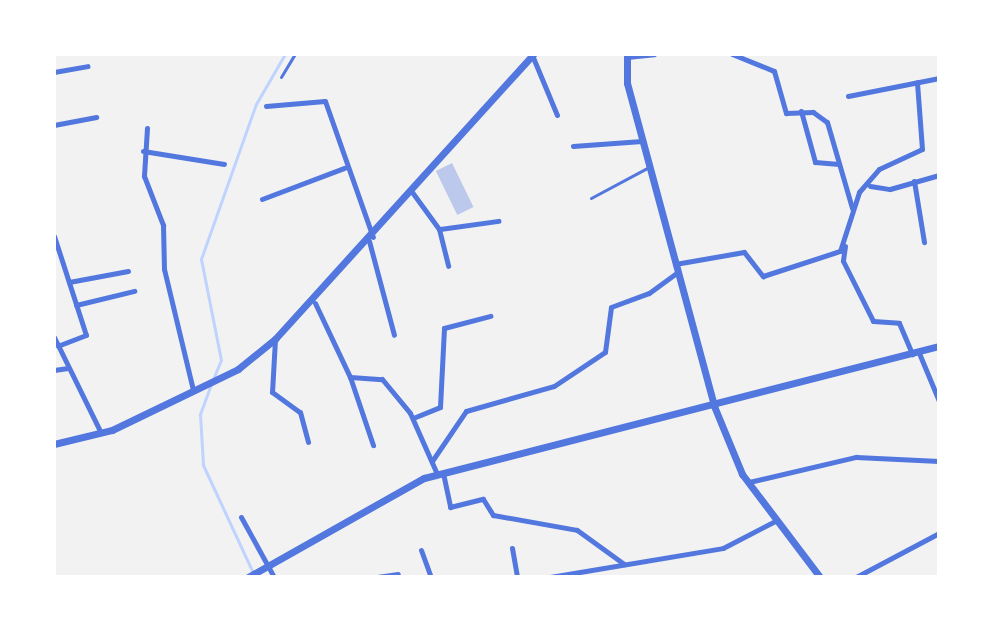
<!DOCTYPE html>
<html>
<head>
<meta charset="utf-8">
<style>
  body { margin:0 }
  #map { position:relative; width:993px; height:631px; overflow:hidden; background:#f2f2f2; font-family:Roboto,sans-serif }
  div>[style] { position:absolute }
  [style*='--x'] { left:calc(var(--x)*1px); top:calc(var(--y)*1px); width:calc(var(--w)*1px); rotate:calc(var(--a)*1deg) }
  .stream>* { height:3px; margin:-1.5px; padding:0 1.5px; transform-origin:1.5px; border-radius:1.5px; background:#bfd3fe }
  .building>* { inset:0; background:#bdc9ec; transform-origin:0 0 }
  .service>* { height:3px; margin:-1.5px; padding:0 1.5px; transform-origin:1.5px; border-radius:1.5px; background:#5277de }
  .minor>* { height:5px; margin:-2.5px; padding:0 2.5px; transform-origin:2.5px; border-radius:2.5px; background:#5277de }
  .tertiary>* { height:7px; margin:-3.5px; padding:0 3.5px; transform-origin:3.5px; border-radius:3.5px; background:#5277de }
  span { translate:-50% -50%; white-space:nowrap; text-align:center; line-height:1.15; -webkit-text-stroke:8px #fff; paint-order:stroke }
  .frame { position:absolute; inset:0; border:56px solid #fff; pointer-events:none }
</style>
</head>
<body>
<div id="map">
  <div class="stream">
    <i style="--x:214;--y:377;--w:18;--a:-68"></i>
    <i style="--x:221;--y:360;--w:103;--a:-101.2"></i>
    <i style="--x:201;--y:259;--w:164;--a:-70.5"></i>
    <i style="--x:256;--y:104;--w:58;--a:-59.9"></i>
    <i style="--x:211;--y:384;--w:32;--a:110"></i>
    <i style="--x:200;--y:414;--w:51;--a:86.6"></i>
    <i style="--x:203;--y:465;--w:123;--a:65.1"></i>
  </div>
  <div class="building">
    <i style="left:452px;top:163px;width:49px;height:18px;rotate:64deg"></i>
  </div>
  <div class="service">
    <i style="--x:281;--y:77;--w:27;--a:-59"></i>
    <i style="--x:591;--y:198;--w:66;--a:-28.1"></i>
  </div>
  <div class="minor">
    <i style="--x:732;--y:54;--w:45;--a:22"></i>
    <i style="--x:774;--y:71;--w:44;--a:74.1"></i>
    <i style="--x:786;--y:113;--w:27;--a:-2"></i>
    <i style="--x:813;--y:112;--w:17;--a:36"></i>
    <i style="--x:827;--y:122;--w:90;--a:73.8"></i>
    <i style="--x:532;--y:55;--w:65;--a:67.4"></i>
    <i style="--x:627;--y:57;--w:27;--a:-6"></i>
    <i style="--x:54;--y:72;--w:34;--a:-10"></i>
    <i style="--x:848;--y:96;--w:93;--a:-11.2"></i>
    <i style="--x:266;--y:106;--w:59;--a:-4.8"></i>
    <i style="--x:325;--y:101;--w:144;--a:70.6"></i>
    <i style="--x:801;--y:111;--w:53;--a:74.6"></i>
    <i style="--x:815;--y:162;--w:24;--a:5"></i>
    <i style="--x:54;--y:125;--w:43;--a:-10.8"></i>
    <i style="--x:147;--y:128;--w:48;--a:93.6"></i>
    <i style="--x:144;--y:176;--w:53;--a:68.8"></i>
    <i style="--x:163;--y:225;--w:44;--a:88.7"></i>
    <i style="--x:164;--y:269;--w:124;--a:76.5"></i>
    <i style="--x:573;--y:146;--w:69;--a:-4.1"></i>
    <i style="--x:143;--y:151;--w:82;--a:9.1"></i>
    <i style="--x:914;--y:181;--w:62;--a:80.7"></i>
    <i style="--x:870;--y:186;--w:20;--a:9"></i>
    <i style="--x:890;--y:189;--w:51;--a:-15.9"></i>
    <i style="--x:412;--y:192;--w:46;--a:53.9"></i>
    <i style="--x:439;--y:229;--w:38;--a:76"></i>
    <i style="--x:262;--y:199;--w:88;--a:-20.7"></i>
    <i style="--x:440;--y:229;--w:59;--a:-7.9"></i>
    <i style="--x:54;--y:236;--w:104;--a:72.1"></i>
    <i style="--x:86;--y:335;--w:30;--a:159"></i>
    <i style="--x:369;--y:241;--w:97;--a:75.1"></i>
    <i style="--x:845;--y:246;--w:15;--a:98"></i>
    <i style="--x:843;--y:261;--w:67;--a:63.4"></i>
    <i style="--x:873;--y:321;--w:26;--a:4"></i>
    <i style="--x:899;--y:323;--w:34;--a:67"></i>
    <i style="--x:675;--y:264;--w:70;--a:-9.9"></i>
    <i style="--x:744;--y:252;--w:31;--a:52"></i>
    <i style="--x:763;--y:276;--w:81;--a:-18"></i>
    <i style="--x:840;--y:251;--w:62;--a:-72.1"></i>
    <i style="--x:859;--y:192;--w:30;--a:-49"></i>
    <i style="--x:879;--y:169;--w:47;--a:-24.9"></i>
    <i style="--x:922;--y:149;--w:67;--a:-94.3"></i>
    <i style="--x:69;--y:282;--w:60;--a:-10.6"></i>
    <i style="--x:315;--y:303;--w:82;--a:64.7"></i>
    <i style="--x:350;--y:377;--w:32;--a:4"></i>
    <i style="--x:382;--y:379;--w:44;--a:50.5"></i>
    <i style="--x:410;--y:413;--w:67;--a:66.1"></i>
    <i style="--x:76;--y:305;--w:60;--a:-13.6"></i>
    <i style="--x:54;--y:337;--w:107;--a:63.9"></i>
    <i style="--x:275;--y:339;--w:53;--a:93.2"></i>
    <i style="--x:272;--y:392;--w:34;--a:36"></i>
    <i style="--x:300;--y:412;--w:31;--a:75"></i>
    <i style="--x:919;--y:353;--w:52;--a:67.4"></i>
    <i style="--x:54;--y:370;--w:14;--a:-8"></i>
    <i style="--x:350;--y:377;--w:72;--a:71.3"></i>
    <i style="--x:413;--y:418;--w:29;--a:-22"></i>
    <i style="--x:440;--y:407;--w:79;--a:-87.1"></i>
    <i style="--x:444;--y:328;--w:48;--a:-14.6"></i>
    <i style="--x:432;--y:461;--w:60;--a:-55.8"></i>
    <i style="--x:466;--y:411;--w:91;--a:-15.9"></i>
    <i style="--x:554;--y:386;--w:61;--a:-33.7"></i>
    <i style="--x:605;--y:352;--w:45;--a:-82.4"></i>
    <i style="--x:611;--y:307;--w:40;--a:-20.2"></i>
    <i style="--x:649;--y:293;--w:36;--a:-36"></i>
    <i style="--x:443;--y:473;--w:35;--a:78"></i>
    <i style="--x:450;--y:507;--w:34;--a:-14"></i>
    <i style="--x:483;--y:499;--w:19;--a:58"></i>
    <i style="--x:493;--y:515;--w:85;--a:10.1"></i>
    <i style="--x:577;--y:530;--w:58;--a:35.9"></i>
    <i style="--x:749;--y:482;--w:110;--a:-13.2"></i>
    <i style="--x:856;--y:457;--w:83;--a:2.8"></i>
    <i style="--x:241;--y:517;--w:68;--a:61.2"></i>
    <i style="--x:512;--y:548;--w:29;--a:80"></i>
    <i style="--x:421;--y:550;--w:29;--a:70"></i>
    <i style="--x:377;--y:577;--w:21;--a:-8"></i>
    <i style="--x:550;--y:577;--w:175;--a:-9.5"></i>
    <i style="--x:723;--y:548;--w:61;--a:-27.4"></i>
    <i style="--x:856;--y:577;--w:94;--a:-27.9"></i>
  </div>
  <div class="tertiary">
    <i style="--x:627;--y:54;--w:29;--a:90"></i>
    <i style="--x:627;--y:83;--w:335;--a:74.9"></i>
    <i style="--x:714;--y:406;--w:74;--a:67.6"></i>
    <i style="--x:742;--y:474;--w:129;--a:52.9"></i>
    <i style="--x:54;--y:444;--w:60;--a:-13.6"></i>
    <i style="--x:112;--y:430;--w:140;--a:-25.8"></i>
    <i style="--x:238;--y:369;--w:48;--a:-39"></i>
    <i style="--x:275;--y:339;--w:384;--a:-47.8"></i>
    <i style="--x:248;--y:577;--w:202;--a:-29.4"></i>
    <i style="--x:424;--y:478;--w:532;--a:-14.38"></i>
  </div>
  <div class="frame"></div>
</div>
</body>
</html>
